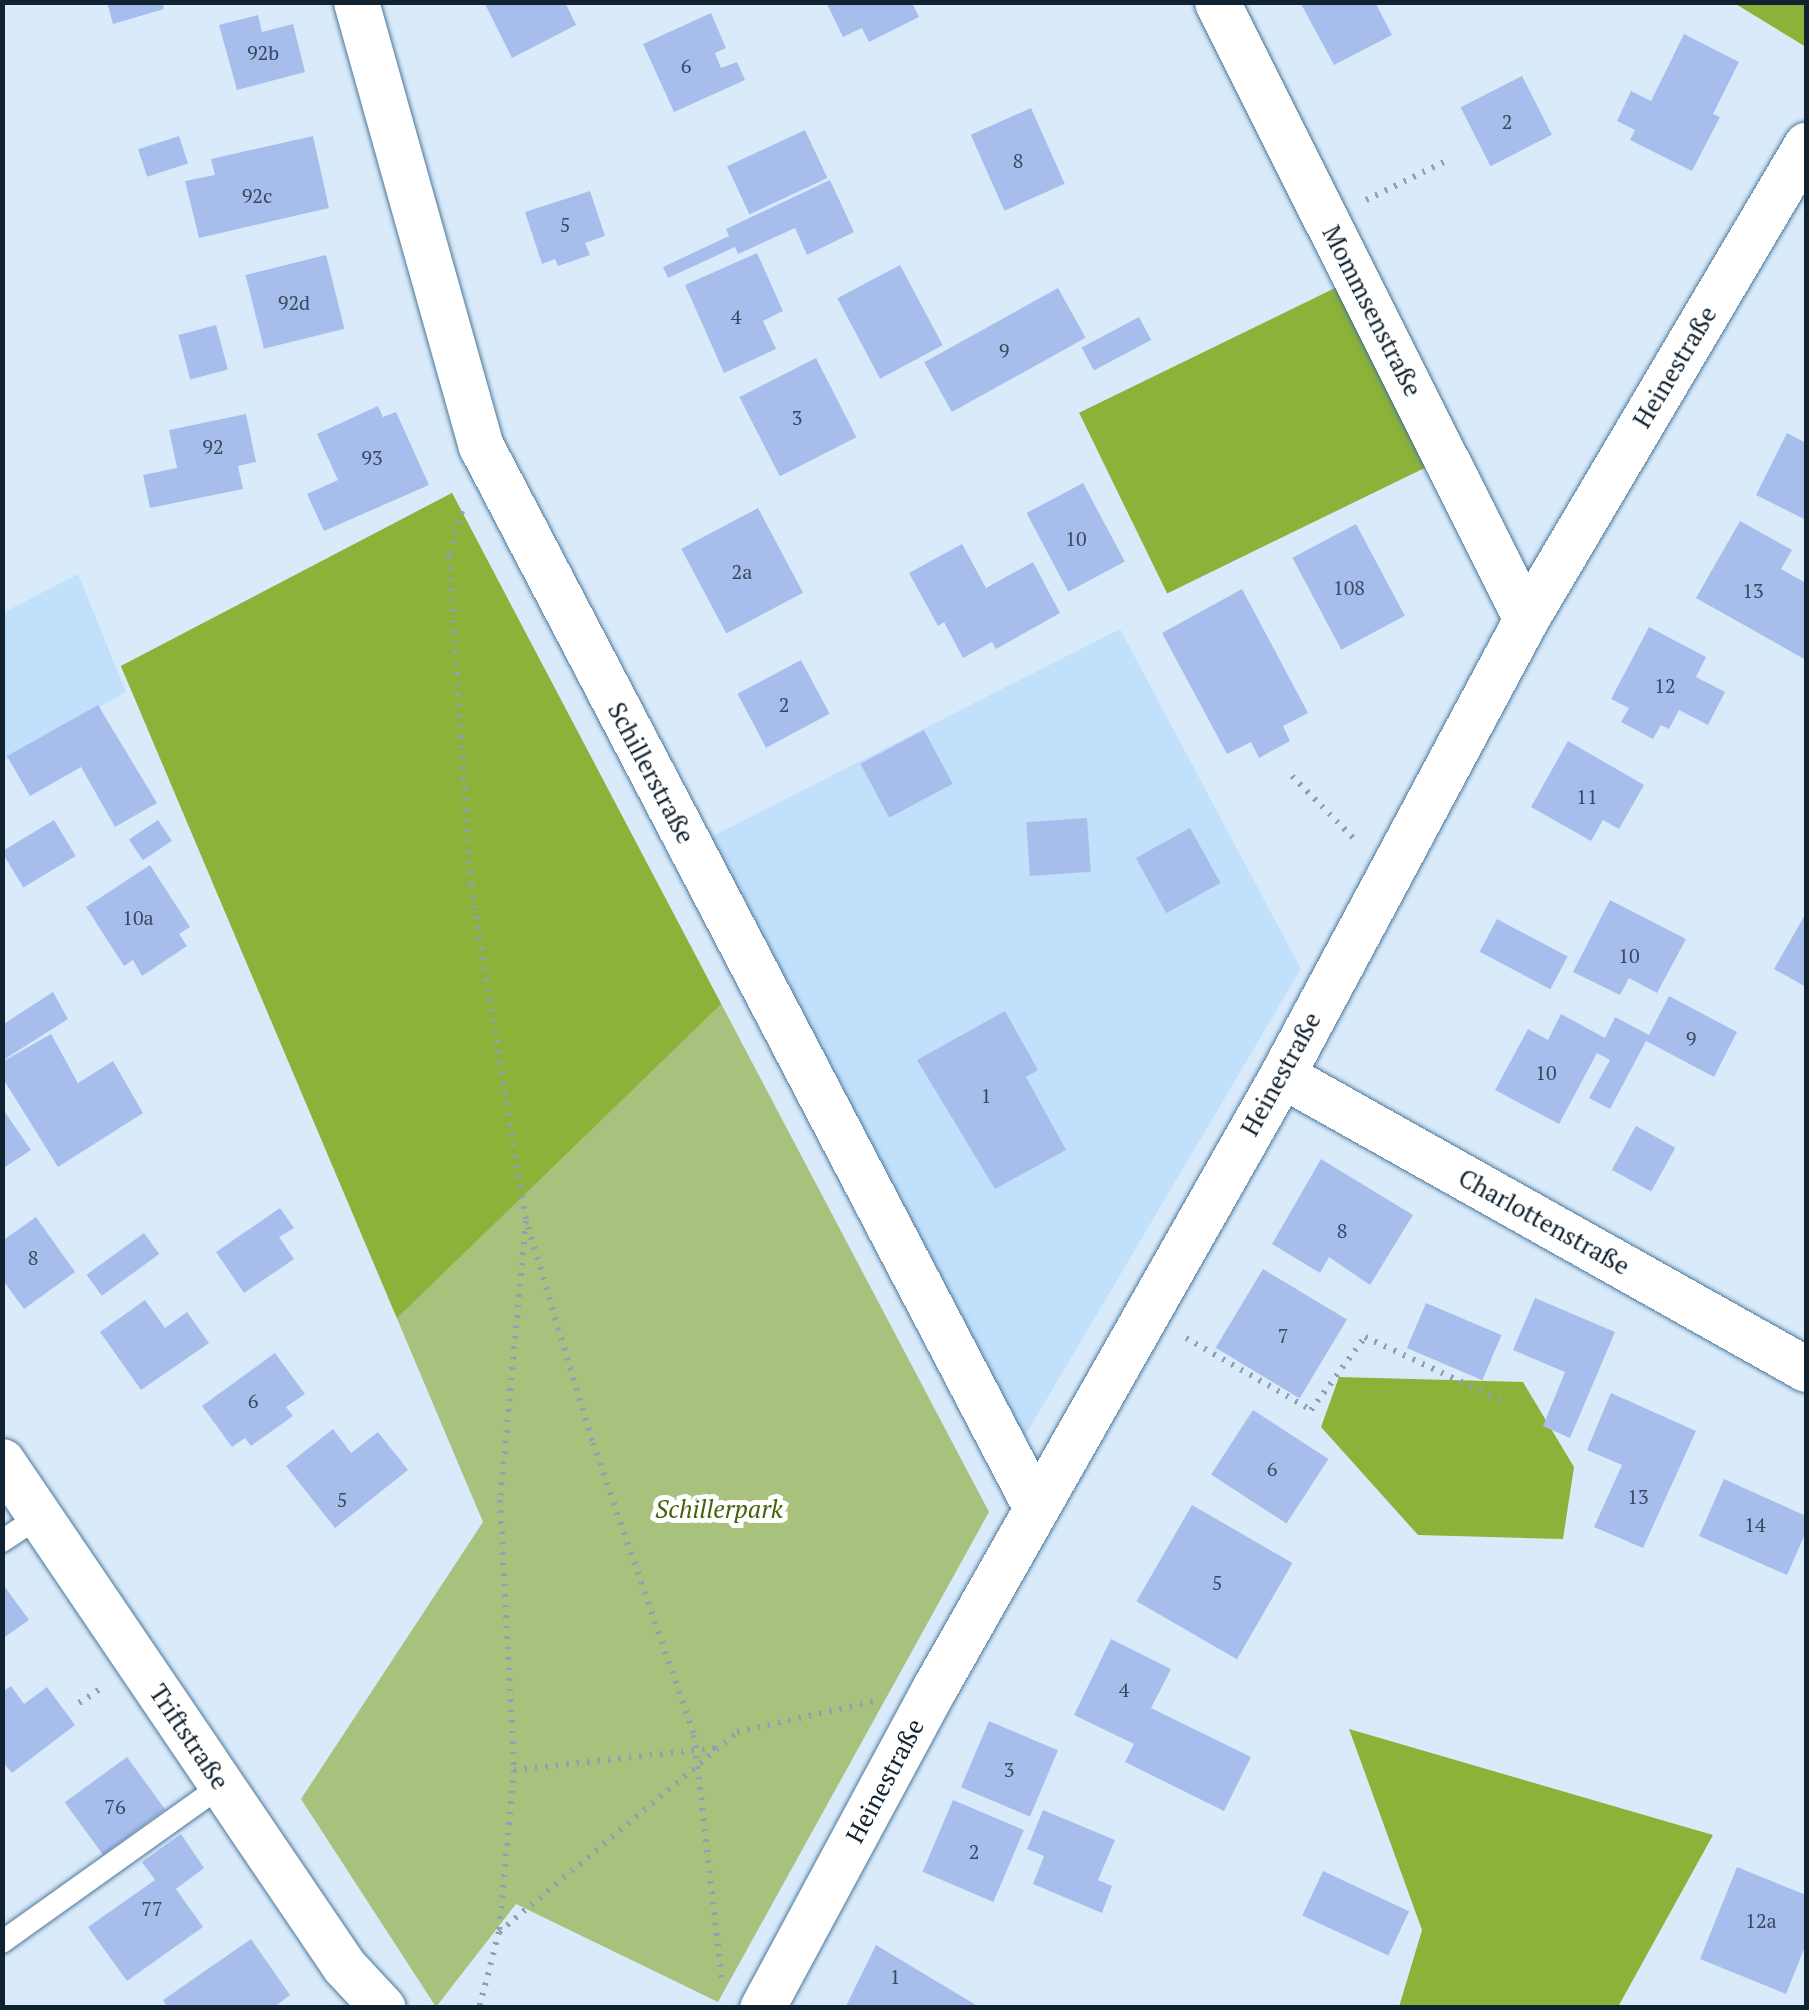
<!DOCTYPE html>
<html>
<head>
<meta charset="utf-8">
<style>
  body { margin:0 }
  #map { position:relative; width:1809px; height:2010px; overflow:hidden; background:#d9ebfb; font-family:"PT Serif",serif }
  div>[style] { position:absolute }
  [style*='--x'] { left:calc(var(--x)*1px); top:calc(var(--y)*1px); width:calc(var(--w)*1px); rotate:calc(var(--a)*1deg) }
  .built>* { inset:0; background:#c1e0fb }
  .green>* { inset:0; background:#a8c17d }
  .forest>* { inset:0; background:#8db23a; transform-origin:0 0 }
  .building>* { inset:0; background:#a7beed; transform-origin:0 0 }
  .path>* { height:6px; margin-top:-3px; transform-origin:0; background:repeating-linear-gradient(90deg,#90a2b1 0 2.5px,transparent 0 10.5px) }
  .roads { filter:drop-shadow(0 0 2px #4d779a) drop-shadow(0 0 2px #4d779a) }
  .lane>* { height:22px; margin:-11px; padding:0 11px; transform-origin:11px; border-radius:11px; background:#fff }
  .street>* { height:45px; margin:-22.5px; padding:0 22.5px; transform-origin:22.5px; border-radius:22.5px; background:#fff }
  span { translate:-50% -50%; white-space:nowrap; text-align:center; line-height:1.15; -webkit-text-stroke:10px #fff; paint-order:stroke }
  .number-label { font-size:20px; color:#364a60 }
  .number-label span { -webkit-text-stroke-width:0 }
  .street-label { font-size:25px; color:#112331 }
  .park-label { font-size:25px; color:#48600a; font-style:italic }
  .frame { position:absolute; inset:0; border:5px solid #112331; pointer-events:none }
</style>
</head>
<body>
<div id="map">
  <div class="built">
    <i style="clip-path:polygon(78px 574px,126px 692px,3px 761px,3px 613px)"></i>
    <i style="clip-path:polygon(1120px 629px,1301px 969px,1019px 1446px,711px 837px)"></i>
  </div>
  <div class="green">
    <i style="clip-path:polygon(452px 493px,989px 1512px,718px 2002px,516px 1904px,436px 2007px,301px 1799px,483px 1522px,121px 666px)"></i>
  </div>
  <div class="forest">
    <i style="clip-path:polygon(1734px 3px,1806px 3px,1806px 47px)"></i>
    <i style="left:1337px;top:287px;width:201px;height:287px;rotate:64deg"></i>
    <i style="clip-path:polygon(452px 493px,721px 1004px,397px 1318px,121px 666px)"></i>
    <i style="clip-path:polygon(1339px 1377px,1523px 1382px,1574px 1467px,1563px 1539px,1418px 1535px,1321px 1427px)"></i>
    <i style="clip-path:polygon(1349px 1729px,1713px 1835px,1618px 2007px,1399px 2007px,1422px 1930px)"></i>
  </div>
  <div class="building">
    <i style="clip-path:polygon(107px 2px,162px 2px,164px 9px,113px 24px)"></i>
    <i style="clip-path:polygon(484px 2px,565px 2px,576px 25px,512px 58px)"></i>
    <i style="clip-path:polygon(826px 2px,912px 2px,919px 17px,869px 42px,862px 28px,843px 37px)"></i>
    <i style="clip-path:polygon(1300px 2px,1375px 2px,1392px 35px,1334px 65px)"></i>
    <i style="clip-path:polygon(711px 13px,726px 48px,715px 53px,721px 68px,737px 62px,745px 80px,674px 112px,643px 44px)"></i>
    <i style="clip-path:polygon(258px 15px,262px 32px,293px 24px,305px 72px,237px 90px,219px 25px)"></i>
    <i style="clip-path:polygon(1684px 34px,1739px 62px,1713px 114px,1720px 117px,1692px 171px,1630px 140px,1635px 130px,1617px 121px,1631px 91px,1651px 101px)"></i>
    <i style="left:1522px;top:76px;width:66px;height:69px;rotate:63deg"></i>
    <i style="left:1031px;top:108px;width:83px;height:66px;rotate:66deg"></i>
    <i style="left:805px;top:130px;width:53px;height:86px;rotate:65deg"></i>
    <i style="left:179px;top:136px;width:29px;height:43px;rotate:72deg"></i>
    <i style="clip-path:polygon(313px 136px,329px 208px,199px 238px,185px 181px,215px 175px,211px 159px)"></i>
    <i style="clip-path:polygon(830px 180px,854px 232px,807px 255px,795px 228px,738px 254px,735px 247px,668px 278px,663px 267px,729px 236px,726px 229px)"></i>
    <i style="clip-path:polygon(590px 191px,605px 236px,585px 243px,590px 255px,558px 266px,555px 259px,542px 264px,525px 212px)"></i>
    <i style="clip-path:polygon(757px 253px,783px 311px,763px 321px,776px 349px,724px 373px,685px 285px)"></i>
    <i style="left:326px;top:255px;width:76px;height:83px;rotate:76deg"></i>
    <i style="left:900px;top:265px;width:91px;height:71px;rotate:62deg"></i>
    <i style="left:1058px;top:288px;width:57px;height:153px;rotate:61deg"></i>
    <i style="left:1139px;top:317px;width:26px;height:65px;rotate:62deg"></i>
    <i style="left:216px;top:325px;width:46px;height:39px;rotate:75deg"></i>
    <i style="left:816px;top:358px;width:89px;height:86px;rotate:63deg"></i>
    <i style="clip-path:polygon(378px 406px,383px 417px,396px 412px,429px 485px,324px 531px,307px 494px,338px 480px,317px 434px)"></i>
    <i style="clip-path:polygon(246px 414px,256px 462px,238px 466px,243px 489px,150px 508px,143px 475px,177px 468px,169px 430px)"></i>
    <i style="clip-path:polygon(1787px 433px,1806px 443px,1806px 520px,1756px 495px)"></i>
    <i style="left:1083px;top:483px;width:89px;height:64px;rotate:62deg"></i>
    <i style="left:758px;top:508px;width:96px;height:87px;rotate:62deg"></i>
    <i style="clip-path:polygon(1740px 521px,1792px 550px,1781px 569px,1806px 583px,1806px 660px,1696px 598px)"></i>
    <i style="left:1356px;top:524px;width:104px;height:72px;rotate:62deg"></i>
    <i style="clip-path:polygon(962px 544px,986px 588px,1033px 562px,1060px 613px,996px 649px,992px 642px,963px 658px,944px 622px,938px 626px,909px 573px)"></i>
    <i style="clip-path:polygon(1242px 589px,1308px 713px,1283px 726px,1290px 741px,1259px 758px,1251px 742px,1227px 754px,1162px 633px)"></i>
    <i style="clip-path:polygon(1649px 627px,1706px 657px,1696px 677px,1725px 692px,1708px 725px,1679px 710px,1669px 729px,1661px 725px,1653px 739px,1621px 722px,1629px 708px,1611px 699px)"></i>
    <i style="left:801px;top:660px;width:61px;height:72px;rotate:62deg"></i>
    <i style="clip-path:polygon(98px 705px,157px 803px,115px 827px,81px 767px,30px 796px,7px 756px)"></i>
    <i style="left:924px;top:730px;width:61px;height:72px;rotate:62deg"></i>
    <i style="clip-path:polygon(1568px 741px,1644px 785px,1619px 829px,1603px 820px,1591px 841px,1531px 807px)"></i>
    <i style="left:1087px;top:818px;width:54px;height:61px;rotate:86deg"></i>
    <i style="left:54px;top:820px;width:42px;height:61px;rotate:59deg"></i>
    <i style="left:158px;top:820px;width:25px;height:35px;rotate:56deg"></i>
    <i style="left:1190px;top:828px;width:63px;height:62px;rotate:61deg"></i>
    <i style="clip-path:polygon(150px 865px,190px 927px,179px 934px,187px 946px,142px 976px,133px 960px,124px 966px,86px 907px)"></i>
    <i style="clip-path:polygon(1610px 900px,1686px 939px,1657px 993px,1629px 978px,1620px 995px,1573px 972px)"></i>
    <i style="clip-path:polygon(1806px 913px,1806px 987px,1774px 969px)"></i>
    <i style="left:1497px;top:919px;width:80px;height:37px;rotate:28deg"></i>
    <i style="clip-path:polygon(53px 992px,68px 1019px,5px 1059px,2px 1025px)"></i>
    <i style="clip-path:polygon(1669px 996px,1737px 1032px,1714px 1077px,1646px 1041px,1610px 1109px,1589px 1098px,1610px 1060px,1597px 1053px,1559px 1124px,1495px 1090px,1528px 1029px,1548px 1040px,1561px 1014px,1605px 1038px,1615px 1017px,1649px 1035px)"></i>
    <i style="clip-path:polygon(1005px 1011px,1038px 1070px,1026px 1077px,1066px 1150px,995px 1189px,917px 1060px)"></i>
    <i style="clip-path:polygon(51px 1034px,78px 1083px,113px 1061px,143px 1113px,58px 1167px,2px 1077px,2px 1062px)"></i>
    <i style="clip-path:polygon(2px 1108px,31px 1150px,2px 1169px)"></i>
    <i style="left:1636px;top:1126px;width:45px;height:50px;rotate:29deg"></i>
    <i style="clip-path:polygon(1321px 1159px,1413px 1215px,1370px 1285px,1329px 1257px,1320px 1273px,1272px 1244px)"></i>
    <i style="clip-path:polygon(280px 1208px,294px 1228px,279px 1237px,294px 1259px,244px 1293px,216px 1252px)"></i>
    <i style="clip-path:polygon(36px 1217px,75px 1272px,24px 1309px,2px 1279px,2px 1241px)"></i>
    <i style="left:144px;top:1233px;width:26px;height:71px;rotate:54deg"></i>
    <i style="left:1263px;top:1269px;width:98px;height:92px;rotate:31deg"></i>
    <i style="clip-path:polygon(1535px 1298px,1615px 1332px,1570px 1438px,1543px 1426px,1565px 1372px,1513px 1350px)"></i>
    <i style="clip-path:polygon(145px 1300px,165px 1328px,187px 1312px,209px 1343px,141px 1390px,100px 1332px)"></i>
    <i style="left:1426px;top:1303px;width:82px;height:49px;rotate:23deg"></i>
    <i style="clip-path:polygon(275px 1353px,305px 1394px,286px 1407px,293px 1416px,251px 1446px,245px 1438px,232px 1447px,202px 1406px)"></i>
    <i style="clip-path:polygon(1611px 1393px,1696px 1431px,1643px 1548px,1594px 1527px,1622px 1465px,1587px 1450px)"></i>
    <i style="left:1253px;top:1410px;width:90px;height:77px;rotate:33deg"></i>
    <i style="clip-path:polygon(333px 1429px,351px 1453px,378px 1432px,408px 1470px,335px 1528px,286px 1466px)"></i>
    <i style="clip-path:polygon(1724px 1479px,1806px 1516px,1806px 1532px,1787px 1575px,1699px 1536px)"></i>
    <i style="left:1192px;top:1505px;width:116px;height:111px;rotate:30deg"></i>
    <i style="clip-path:polygon(2px 1583px,29px 1620px,2px 1639px)"></i>
    <i style="clip-path:polygon(1111px 1639px,1171px 1669px,1151px 1708px,1251px 1757px,1224px 1811px,1125px 1762px,1134px 1744px,1074px 1715px)"></i>
    <i style="clip-path:polygon(11px 1686px,24px 1704px,47px 1687px,75px 1725px,12px 1773px,2px 1761px,2px 1692px)"></i>
    <i style="left:989px;top:1721px;width:75px;height:72px;rotate:23deg"></i>
    <i style="left:127px;top:1757px;width:65px;height:77px;rotate:54deg"></i>
    <i style="left:953px;top:1800px;width:77px;height:78px;rotate:23deg"></i>
    <i style="clip-path:polygon(1043px 1810px,1115px 1840px,1098px 1880px,1112px 1886px,1102px 1913px,1033px 1884px,1044px 1856px,1027px 1849px)"></i>
    <i style="clip-path:polygon(181px 1834px,204px 1868px,176px 1889px,203px 1927px,127px 1981px,88px 1927px,155px 1880px,142px 1862px)"></i>
    <i style="clip-path:polygon(1737px 1867px,1806px 1895px,1806px 1944px,1786px 1994px,1700px 1959px)"></i>
    <i style="left:1323px;top:1871px;width:95px;height:49px;rotate:25deg"></i>
    <i style="clip-path:polygon(251px 1939px,290px 1995px,273px 2008px,168px 2008px,163px 2000px)"></i>
    <i style="clip-path:polygon(876px 1945px,981px 2008px,845px 2008px)"></i>
  </div>
  <div class="path">
    <i style="--x:1366;--y:200;--w:93;--a:-26"></i>
    <i style="--x:462;--y:511;--w:48;--a:105.8"></i>
    <i style="--x:449;--y:557;--w:329;--a:86.2"></i>
    <i style="--x:471;--y:885;--w:340;--a:80.7"></i>
    <i style="--x:526;--y:1221;--w:280;--a:95.3"></i>
    <i style="--x:500;--y:1500;--w:270;--a:87"></i>
    <i style="--x:514;--y:1770;--w:163;--a:95.3"></i>
    <i style="--x:499;--y:1932;--w:79;--a:104.7"></i>
    <i style="--x:1292;--y:776;--w:93;--a:45.4"></i>
    <i style="--x:528;--y:1227;--w:226;--a:73.3"></i>
    <i style="--x:593;--y:1443;--w:309;--a:70.9"></i>
    <i style="--x:694;--y:1735;--w:248;--a:83.5"></i>
    <i style="--x:1186;--y:1338;--w:144;--a:29.9"></i>
    <i style="--x:1311;--y:1410;--w:91;--a:-53.5"></i>
    <i style="--x:1365;--y:1337;--w:151;--a:25"></i>
    <i style="--x:79;--y:1703;--w:27;--a:-34"></i>
    <i style="--x:514;--y:1770;--w:204;--a:-6.2"></i>
    <i style="--x:499;--y:1932;--w:311;--a:-40"></i>
    <i style="--x:737;--y:1732;--w:142;--a:-12.6"></i>
  </div>
  <div class="roads">
    <div class="lane">
      <i style="--x:2;--y:1541;--w:45;--a:-33.3"></i>
      <i style="--x:2;--y:1942;--w:270;--a:-35.5"></i>
    </div>
    <div class="street">
      <i style="--x:356;--y:2;--w:461;--a:74.3"></i>
      <i style="--x:481;--y:446;--w:1198;--a:62.41"></i>
      <i style="--x:1217;--y:2;--w:690;--a:63.4"></i>
      <i style="--x:1282;--y:1075;--w:601;--a:29.3"></i>
      <i style="--x:2;--y:1461;--w:610;--a:55.89"></i>
      <i style="--x:344;--y:1966;--w:57;--a:47.1"></i>
      <i style="--x:762;--y:2008;--w:365;--a:-61.7"></i>
      <i style="--x:935;--y:1687;--w:704;--a:-60.45"></i>
      <i style="--x:1282;--y:1075;--w:517;--a:-61.85"></i>
      <i style="--x:1526;--y:619;--w:551;--a:-59.43"></i>
    </div>
  </div>
  <div class="number-label">
    <span style="left:263px;top:52px">92b</span>
    <span style="left:686px;top:65px">6</span>
    <span style="left:1507px;top:121px">2</span>
    <span style="left:1018px;top:160px">8</span>
    <span style="left:257px;top:195px">92c</span>
    <span style="left:565px;top:224px">5</span>
    <span style="left:294px;top:302px">92d</span>
    <span style="left:736px;top:316px">4</span>
    <span style="left:1004px;top:350px">9</span>
    <span style="left:797px;top:417px">3</span>
    <span style="left:213px;top:446px">92</span>
    <span style="left:372px;top:457px">93</span>
    <span style="left:1076px;top:538px">10</span>
    <span style="left:742px;top:571px">2a</span>
    <span style="left:1349px;top:587px">108</span>
    <span style="left:1753px;top:590px">13</span>
    <span style="left:1665px;top:685px">12</span>
    <span style="left:784px;top:704px">2</span>
    <span style="left:1587px;top:796px">11</span>
    <span style="left:138px;top:917px">10a</span>
    <span style="left:1629px;top:955px">10</span>
    <span style="left:1691px;top:1038px">9</span>
    <span style="left:1546px;top:1072px">10</span>
    <span style="left:986px;top:1095px">1</span>
    <span style="left:1342px;top:1230px">8</span>
    <span style="left:33px;top:1257px">8</span>
    <span style="left:1283px;top:1335px">7</span>
    <span style="left:253px;top:1400px">6</span>
    <span style="left:1272px;top:1468px">6</span>
    <span style="left:1638px;top:1496px">13</span>
    <span style="left:342px;top:1499px">5</span>
    <span style="left:1755px;top:1524px">14</span>
    <span style="left:1217px;top:1582px">5</span>
    <span style="left:1124px;top:1689px">4</span>
    <span style="left:1009px;top:1769px">3</span>
    <span style="left:115px;top:1806px">76</span>
    <span style="left:974px;top:1851px">2</span>
    <span style="left:152px;top:1908px">77</span>
    <span style="left:1761px;top:1920px">12a</span>
    <span style="left:895px;top:1976px">1</span>
  </div>
  <div class="street-label">
    <span style="left:1372px;top:311px;rotate:63deg">Mommsenstraße</span>
    <span style="left:1675px;top:367px;rotate:-59deg">Heinestraße</span>
    <span style="left:651px;top:773px;rotate:62deg">Schillerstraße</span>
    <span style="left:1281px;top:1074px;rotate:-61deg">Heinestraße</span>
    <span style="left:1544px;top:1222px;rotate:29deg">Charlottenstraße</span>
    <span style="left:189px;top:1737px;rotate:56deg">Triftstraße</span>
    <span style="left:885px;top:1781px;rotate:-62deg">Heinestraße</span>
  </div>
  <div class="park-label">
    <span style="left:719px;top:1509px">Schillerpark</span>
  </div>
  <div class="frame"></div>
</div>
</body>
</html>
